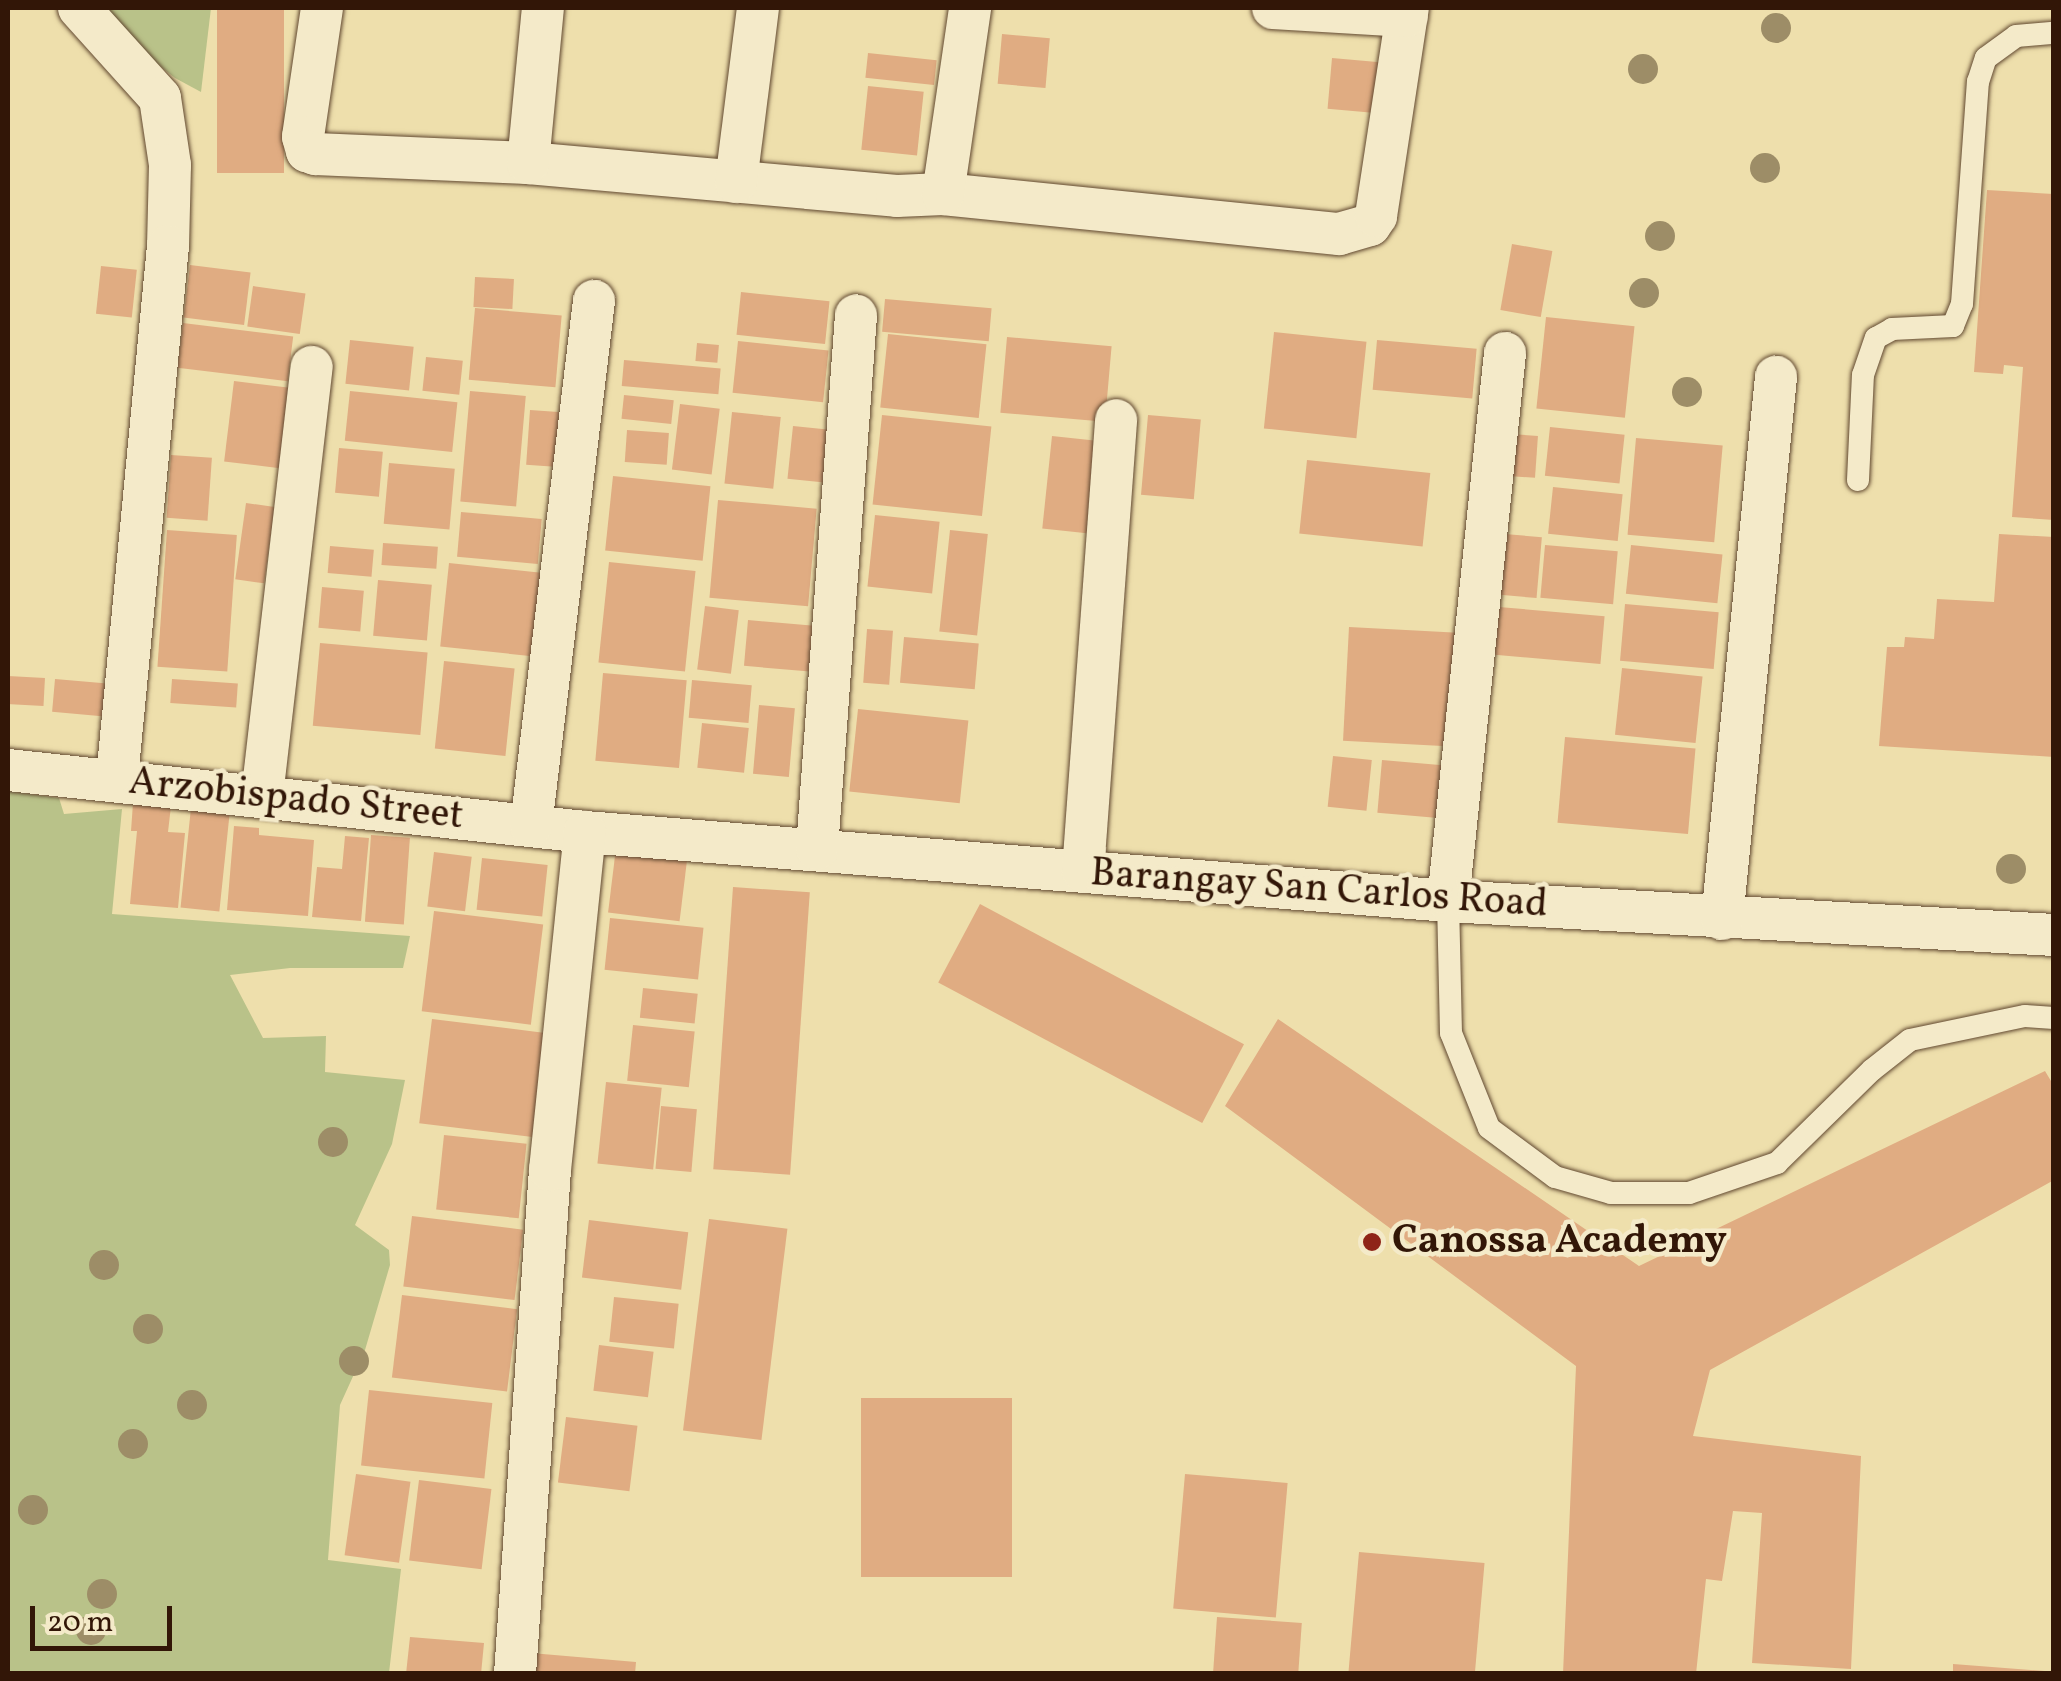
<!DOCTYPE html>
<html>
<head>
<meta charset="utf-8">
<style>
  body { margin:0 }
  #map { position:relative; width:2061px; height:1681px; overflow:hidden; background:#eedfac; font-family:Vollkorn,serif }
  div>[style] { position:absolute }
  [style*='--x'] { left:calc(var(--x)*1px); top:calc(var(--y)*1px); width:calc(var(--w)*1px); rotate:calc(var(--a)*1deg) }
  .green>* { inset:0; background:#b9c289 }
  .building>* { inset:0; background:#e0ac82; transform-origin:0 0 }
  .roads { filter:drop-shadow(0 0 2px #614830) drop-shadow(0 0 2px #614830) }
  .service>* { height:22px; margin:-11px; padding:0 11px; transform-origin:11px; border-radius:11px; background:#f4eac9 }
  .minor>* { height:42px; margin:-21px; padding:0 21px; transform-origin:21px; border-radius:21px; background:#f4eac9 }
  .trees>* { width:30px; height:30px; margin:-15px; border-radius:50%; background:#9d8d67 }
  .dots>* { width:28px; height:28px; translate:-50% -50%; box-sizing:border-box; border:5px solid #f4eac9; border-radius:50% }
  span { translate:-50% -50%; white-space:nowrap; text-align:center; line-height:1.15; -webkit-text-stroke:9px #f4eac9; paint-order:stroke }
  .street-label { font-size:40px; color:#321607 }
  .poi-label { font-size:40px; color:#321607; font-weight:700 }
  .left { translate:0 -50%; text-align:left }
  .frame { position:absolute; inset:0; border:10px solid #321607; pointer-events:none }
  .scale { position:absolute; left:30px; top:1606px; width:142px; height:45px; box-sizing:border-box; border:5px solid #321607; border-top:0; padding-left:12px; font-size:30px; line-height:35px; white-space:nowrap; color:#321607; -webkit-text-stroke:8px #f4eac9; paint-order:stroke }
</style>
</head>
<body>
<div id="map">
  <div class="green">
    <i style="clip-path:polygon(101px 8px,211px 8px,201px 92px,175px 78px,137px 48px)"></i>
    <i style="clip-path:polygon(8px 791px,59px 798px,64px 814px,122px 809px,112px 914px,410px 936px,403px 968px,290px 968px,230px 975px,263px 1038px,326px 1036px,325px 1072px,405px 1080px,392px 1144px,355px 1225px,389px 1250px,390px 1265px,365px 1350px,340px 1405px,328px 1560px,401px 1569px,389px 1673px,8px 1673px)"></i>
  </div>
  <div class="building">
    <i style="left:217px;top:8px;width:67px;height:165px"></i>
    <i style="left:1002px;top:34px;width:48px;height:50px;rotate:5deg"></i>
    <i style="left:868px;top:53px;width:69px;height:25px;rotate:6deg"></i>
    <i style="left:1332px;top:58px;width:48px;height:51px;rotate:5deg"></i>
    <i style="left:868px;top:86px;width:56px;height:64px;rotate:6deg"></i>
    <i style="clip-path:polygon(1987px 190px,2053px 194px,2054px 520px,2012px 517px,2023px 367px,2004px 365px,2003px 374px,1974px 372px)"></i>
    <i style="left:1512px;top:244px;width:41px;height:67px;rotate:10deg"></i>
    <i style="left:190px;top:265px;width:61px;height:53px;rotate:7deg"></i>
    <i style="left:101px;top:266px;width:36px;height:48px;rotate:6deg"></i>
    <i style="left:475px;top:277px;width:39px;height:30px;rotate:3deg"></i>
    <i style="left:253px;top:286px;width:53px;height:41px;rotate:8deg"></i>
    <i style="left:741px;top:292px;width:89px;height:43px;rotate:6deg"></i>
    <i style="left:885px;top:299px;width:107px;height:33px;rotate:5deg"></i>
    <i style="left:475px;top:308px;width:87px;height:72px;rotate:5deg"></i>
    <i style="left:1546px;top:317px;width:89px;height:92px;rotate:6deg"></i>
    <i style="left:183px;top:323px;width:111px;height:45px;rotate:7deg"></i>
    <i style="left:1274px;top:332px;width:93px;height:97px;rotate:6deg"></i>
    <i style="left:888px;top:334px;width:99px;height:74px;rotate:6deg"></i>
    <i style="left:1007px;top:337px;width:105px;height:76px;rotate:5deg"></i>
    <i style="left:350px;top:340px;width:64px;height:44px;rotate:6deg"></i>
    <i style="left:1377px;top:340px;width:100px;height:50px;rotate:5deg"></i>
    <i style="left:738px;top:341px;width:91px;height:52px;rotate:6deg"></i>
    <i style="left:697px;top:343px;width:22px;height:18px;rotate:5deg"></i>
    <i style="left:426px;top:357px;width:37px;height:34px;rotate:6deg"></i>
    <i style="left:624px;top:360px;width:97px;height:26px;rotate:5deg"></i>
    <i style="left:234px;top:381px;width:56px;height:81px;rotate:7deg"></i>
    <i style="left:350px;top:391px;width:108px;height:50px;rotate:6deg"></i>
    <i style="left:470px;top:391px;width:56px;height:111px;rotate:5deg"></i>
    <i style="left:624px;top:395px;width:50px;height:24px;rotate:6deg"></i>
    <i style="left:680px;top:404px;width:40px;height:66px;rotate:7deg"></i>
    <i style="left:530px;top:410px;width:39px;height:55px;rotate:4deg"></i>
    <i style="left:732px;top:412px;width:49px;height:72px;rotate:6deg"></i>
    <i style="left:882px;top:415px;width:110px;height:90px;rotate:6deg"></i>
    <i style="left:1148px;top:415px;width:53px;height:80px;rotate:5deg"></i>
    <i style="left:793px;top:426px;width:37px;height:53px;rotate:6deg"></i>
    <i style="left:1550px;top:427px;width:75px;height:49px;rotate:6deg"></i>
    <i style="left:627px;top:430px;width:42px;height:32px;rotate:4deg"></i>
    <i style="left:1511px;top:434px;width:27px;height:42px;rotate:4deg"></i>
    <i style="left:1052px;top:436px;width:47px;height:93px;rotate:6deg"></i>
    <i style="left:1636px;top:438px;width:87px;height:97px;rotate:5deg"></i>
    <i style="left:339px;top:448px;width:44px;height:45px;rotate:5deg"></i>
    <i style="left:171px;top:455px;width:41px;height:63px;rotate:4deg"></i>
    <i style="left:1307px;top:460px;width:124px;height:74px;rotate:6deg"></i>
    <i style="left:389px;top:463px;width:66px;height:61px;rotate:5deg"></i>
    <i style="left:613px;top:476px;width:98px;height:75px;rotate:6deg"></i>
    <i style="left:1553px;top:487px;width:70px;height:47px;rotate:6deg"></i>
    <i style="left:718px;top:500px;width:99px;height:98px;rotate:5deg"></i>
    <i style="left:246px;top:503px;width:29px;height:77px;rotate:8deg"></i>
    <i style="left:461px;top:512px;width:81px;height:45px;rotate:5deg"></i>
    <i style="left:875px;top:515px;width:65px;height:72px;rotate:6deg"></i>
    <i style="left:167px;top:530px;width:70px;height:137px;rotate:4deg"></i>
    <i style="left:950px;top:530px;width:38px;height:102px;rotate:6deg"></i>
    <i style="left:1505px;top:534px;width:37px;height:61px;rotate:5deg"></i>
    <i style="clip-path:polygon(1999px 534px,2054px 537px,2054px 757px,1879px 746px,1887px 647px,1904px 647px,1905px 637px,1934px 639px,1937px 599px,1994px 602px)"></i>
    <i style="left:383px;top:543px;width:55px;height:22px;rotate:4deg"></i>
    <i style="left:1545px;top:545px;width:73px;height:53px;rotate:5deg"></i>
    <i style="left:1631px;top:545px;width:92px;height:49px;rotate:6deg"></i>
    <i style="left:330px;top:546px;width:44px;height:27px;rotate:5deg"></i>
    <i style="left:609px;top:562px;width:87px;height:101px;rotate:6deg"></i>
    <i style="left:449px;top:563px;width:102px;height:84px;rotate:6deg"></i>
    <i style="left:378px;top:580px;width:54px;height:56px;rotate:5deg"></i>
    <i style="left:322px;top:587px;width:42px;height:41px;rotate:5deg"></i>
    <i style="left:1625px;top:604px;width:94px;height:57px;rotate:5deg"></i>
    <i style="left:705px;top:606px;width:34px;height:64px;rotate:7deg"></i>
    <i style="left:1499px;top:607px;width:106px;height:48px;rotate:5deg"></i>
    <i style="left:748px;top:620px;width:72px;height:46px;rotate:5deg"></i>
    <i style="left:1349px;top:627px;width:109px;height:114px;rotate:3deg"></i>
    <i style="left:867px;top:629px;width:26px;height:54px;rotate:4deg"></i>
    <i style="left:904px;top:637px;width:75px;height:46px;rotate:5deg"></i>
    <i style="left:320px;top:643px;width:108px;height:83px;rotate:5deg"></i>
    <i style="left:444px;top:661px;width:71px;height:88px;rotate:6deg"></i>
    <i style="left:1622px;top:668px;width:81px;height:67px;rotate:6deg"></i>
    <i style="left:603px;top:673px;width:84px;height:88px;rotate:5deg"></i>
    <i style="left:8px;top:676px;width:37px;height:28px;rotate:3deg"></i>
    <i style="left:55px;top:679px;width:61px;height:33px;rotate:5deg"></i>
    <i style="left:172px;top:679px;width:66px;height:24px;rotate:4deg"></i>
    <i style="left:692px;top:680px;width:60px;height:38px;rotate:5deg"></i>
    <i style="left:759px;top:705px;width:36px;height:69px;rotate:5deg"></i>
    <i style="left:858px;top:709px;width:111px;height:83px;rotate:6deg"></i>
    <i style="left:702px;top:723px;width:47px;height:45px;rotate:6deg"></i>
    <i style="left:1565px;top:737px;width:131px;height:86px;rotate:5deg"></i>
    <i style="left:1333px;top:756px;width:39px;height:51px;rotate:6deg"></i>
    <i style="left:1382px;top:760px;width:61px;height:53px;rotate:5deg"></i>
    <i style="clip-path:polygon(133px 803px,171px 806px,168px 832px,185px 833px,178px 908px,130px 904px,137px 831px,131px 831px)"></i>
    <i style="left:191px;top:808px;width:39px;height:100px;rotate:6deg"></i>
    <i style="clip-path:polygon(234px 826px,259px 828px,259px 835px,314px 840px,308px 916px,227px 910px)"></i>
    <i style="left:371px;top:835px;width:39px;height:87px;rotate:4deg"></i>
    <i style="clip-path:polygon(345px 836px,369px 838px,361px 921px,312px 917px,317px 867px,342px 869px)"></i>
    <i style="left:616px;top:848px;width:72px;height:65px;rotate:7deg"></i>
    <i style="left:434px;top:852px;width:38px;height:55px;rotate:7deg"></i>
    <i style="left:482px;top:858px;width:66px;height:52px;rotate:6deg"></i>
    <i style="left:733px;top:887px;width:77px;height:283px;rotate:4deg"></i>
    <i style="left:980px;top:904px;width:299px;height:89px;rotate:28deg"></i>
    <i style="left:434px;top:911px;width:110px;height:101px;rotate:7deg"></i>
    <i style="left:610px;top:918px;width:94px;height:52px;rotate:6deg"></i>
    <i style="left:643px;top:988px;width:55px;height:30px;rotate:6deg"></i>
    <i style="left:432px;top:1019px;width:114px;height:105px;rotate:7deg"></i>
    <i style="clip-path:polygon(1278px 1019px,1639px 1266px,2045px 1071px,2054px 1086px,2054px 1180px,1710px 1370px,1693px 1436px,1861px 1456px,1851px 1669px,1752px 1663px,1762px 1513px,1733px 1511px,1722px 1581px,1706px 1579px,1696px 1674px,1563px 1674px,1576px 1366px,1225px 1106px)"></i>
    <i style="left:633px;top:1025px;width:62px;height:56px;rotate:6deg"></i>
    <i style="left:606px;top:1082px;width:56px;height:82px;rotate:6deg"></i>
    <i style="left:661px;top:1106px;width:36px;height:63px;rotate:5deg"></i>
    <i style="left:444px;top:1135px;width:83px;height:75px;rotate:6deg"></i>
    <i style="left:412px;top:1216px;width:112px;height:71px;rotate:7deg"></i>
    <i style="left:709px;top:1219px;width:79px;height:213px;rotate:7deg"></i>
    <i style="left:589px;top:1220px;width:100px;height:58px;rotate:7deg"></i>
    <i style="left:402px;top:1295px;width:116px;height:83px;rotate:7deg"></i>
    <i style="left:614px;top:1297px;width:65px;height:45px;rotate:6deg"></i>
    <i style="left:599px;top:1345px;width:55px;height:46px;rotate:7deg"></i>
    <i style="left:369px;top:1390px;width:124px;height:76px;rotate:6deg"></i>
    <i style="left:861px;top:1398px;width:151px;height:179px"></i>
    <i style="left:566px;top:1417px;width:72px;height:66px;rotate:7deg"></i>
    <i style="left:356px;top:1474px;width:55px;height:82px;rotate:8deg"></i>
    <i style="left:1185px;top:1474px;width:103px;height:135px;rotate:5deg"></i>
    <i style="left:419px;top:1480px;width:73px;height:81px;rotate:7deg"></i>
    <i style="left:1359px;top:1552px;width:126px;height:123px;rotate:5deg"></i>
    <i style="left:1217px;top:1617px;width:85px;height:57px;rotate:4deg"></i>
    <i style="clip-path:polygon(410px 1637px,484px 1643px,481px 1674px,406px 1674px)"></i>
    <i style="clip-path:polygon(531px 1653px,636px 1662px,635px 1674px,529px 1674px)"></i>
    <i style="clip-path:polygon(1953px 1664px,2045px 1671px,2045px 1674px,1953px 1674px)"></i>
  </div>
  <div class="roads">
    <div class="service">
      <i style="--x:1858;--y:480;--w:105;--a:-87.3"></i>
      <i style="--x:1863;--y:375;--w:39;--a:-71"></i>
      <i style="--x:1876;--y:338;--w:18;--a:-29"></i>
      <i style="--x:1892;--y:329;--w:61;--a:-2.8"></i>
      <i style="--x:1953;--y:326;--w:24;--a:-68"></i>
      <i style="--x:1962;--y:304;--w:223;--a:-85.9"></i>
      <i style="--x:1978;--y:82;--w:25;--a:-72"></i>
      <i style="--x:1986;--y:58;--w:37;--a:-36"></i>
      <i style="--x:2016;--y:36;--w:38;--a:-5"></i>
      <i style="--x:1448;--y:901;--w:132;--a:88.7"></i>
      <i style="--x:1451;--y:1033;--w:102;--a:68.2"></i>
      <i style="--x:1489;--y:1128;--w:82;--a:36.6"></i>
      <i style="--x:1555;--y:1177;--w:58;--a:15.9"></i>
      <i style="--x:1611;--y:1193;--w:78;--a:0"></i>
      <i style="--x:1689;--y:1193;--w:93;--a:-18.8"></i>
      <i style="--x:1777;--y:1163;--w:133;--a:-44.4"></i>
      <i style="--x:1872;--y:1070;--w:48;--a:-38.3"></i>
      <i style="--x:1910;--y:1040;--w:117;--a:-11.8"></i>
      <i style="--x:2025;--y:1016;--w:29;--a:4"></i>
    </div>
    <div class="minor">
      <i style="--x:79;--y:8;--w:121;--a:48"></i>
      <i style="--x:160;--y:98;--w:68;--a:81.5"></i>
      <i style="--x:170;--y:165;--w:81;--a:91.4"></i>
      <i style="--x:168;--y:246;--w:535;--a:95.47"></i>
      <i style="--x:322;--y:8;--w:130;--a:98.4"></i>
      <i style="--x:303;--y:137;--w:15;--a:74"></i>
      <i style="--x:307;--y:151;--w:9;--a:21"></i>
      <i style="--x:315;--y:154;--w:213;--a:2.4"></i>
      <i style="--x:528;--y:163;--w:370;--a:5.1"></i>
      <i style="--x:897;--y:196;--w:46;--a:-2.5"></i>
      <i style="--x:943;--y:194;--w:398;--a:5.8"></i>
      <i style="--x:1339;--y:234;--w:32;--a:-16"></i>
      <i style="--x:1370;--y:225;--w:11;--a:-56"></i>
      <i style="--x:1376;--y:216;--w:210;--a:-81.3"></i>
      <i style="--x:1273;--y:8;--w:134;--a:3.4"></i>
      <i style="--x:528;--y:163;--w:156;--a:-84.5"></i>
      <i style="--x:736;--y:182;--w:175;--a:-82.8"></i>
      <i style="--x:943;--y:194;--w:188;--a:-81.7"></i>
      <i style="--x:8;--y:770;--w:580;--a:6.13"></i>
      <i style="--x:585;--y:832;--w:866;--a:4.57"></i>
      <i style="--x:1448;--y:901;--w:607;--a:3.21"></i>
      <i style="--x:262;--y:796;--w:432;--a:-83.4"></i>
      <i style="--x:531;--y:826;--w:529;--a:-83.16"></i>
      <i style="--x:817;--y:849;--w:535;--a:-85.82"></i>
      <i style="--x:1083;--y:871;--w:452;--a:-85.8"></i>
      <i style="--x:1448;--y:901;--w:551;--a:-84.06"></i>
      <i style="--x:1722;--y:919;--w:545;--a:-84.31"></i>
      <i style="--x:515;--y:1674;--w:505;--a:-86.03"></i>
      <i style="--x:550;--y:1170;--w:340;--a:-84.1"></i>
    </div>
  </div>
  <div class="trees">
    <i style="left:1776px;top:28px"></i>
    <i style="left:1643px;top:69px"></i>
    <i style="left:1765px;top:168px"></i>
    <i style="left:1660px;top:236px"></i>
    <i style="left:1644px;top:293px"></i>
    <i style="left:1687px;top:392px"></i>
    <i style="left:2011px;top:869px"></i>
    <i style="left:333px;top:1142px"></i>
    <i style="left:104px;top:1265px"></i>
    <i style="left:148px;top:1329px"></i>
    <i style="left:354px;top:1361px"></i>
    <i style="left:192px;top:1405px"></i>
    <i style="left:133px;top:1444px"></i>
    <i style="left:33px;top:1510px"></i>
    <i style="left:102px;top:1594px"></i>
    <i style="left:91px;top:1630px"></i>
  </div>
  <div class="dots">
    <i style="left:1372px;top:1242px;background:#8f2418"></i>
  </div>
  <div class="street-label">
    <span style="left:296px;top:800px;rotate:6deg">Arzobispado Street</span>
    <span style="left:1319px;top:890px;rotate:4deg">Barangay San Carlos Road</span>
  </div>
  <div class="poi-label">
    <span class="left" style="left:1392px;top:1242px">Canossa Academy</span>
  </div>
  <div class="frame"></div>
  <div class="scale">20 m</div>
</div>
</body>
</html>
